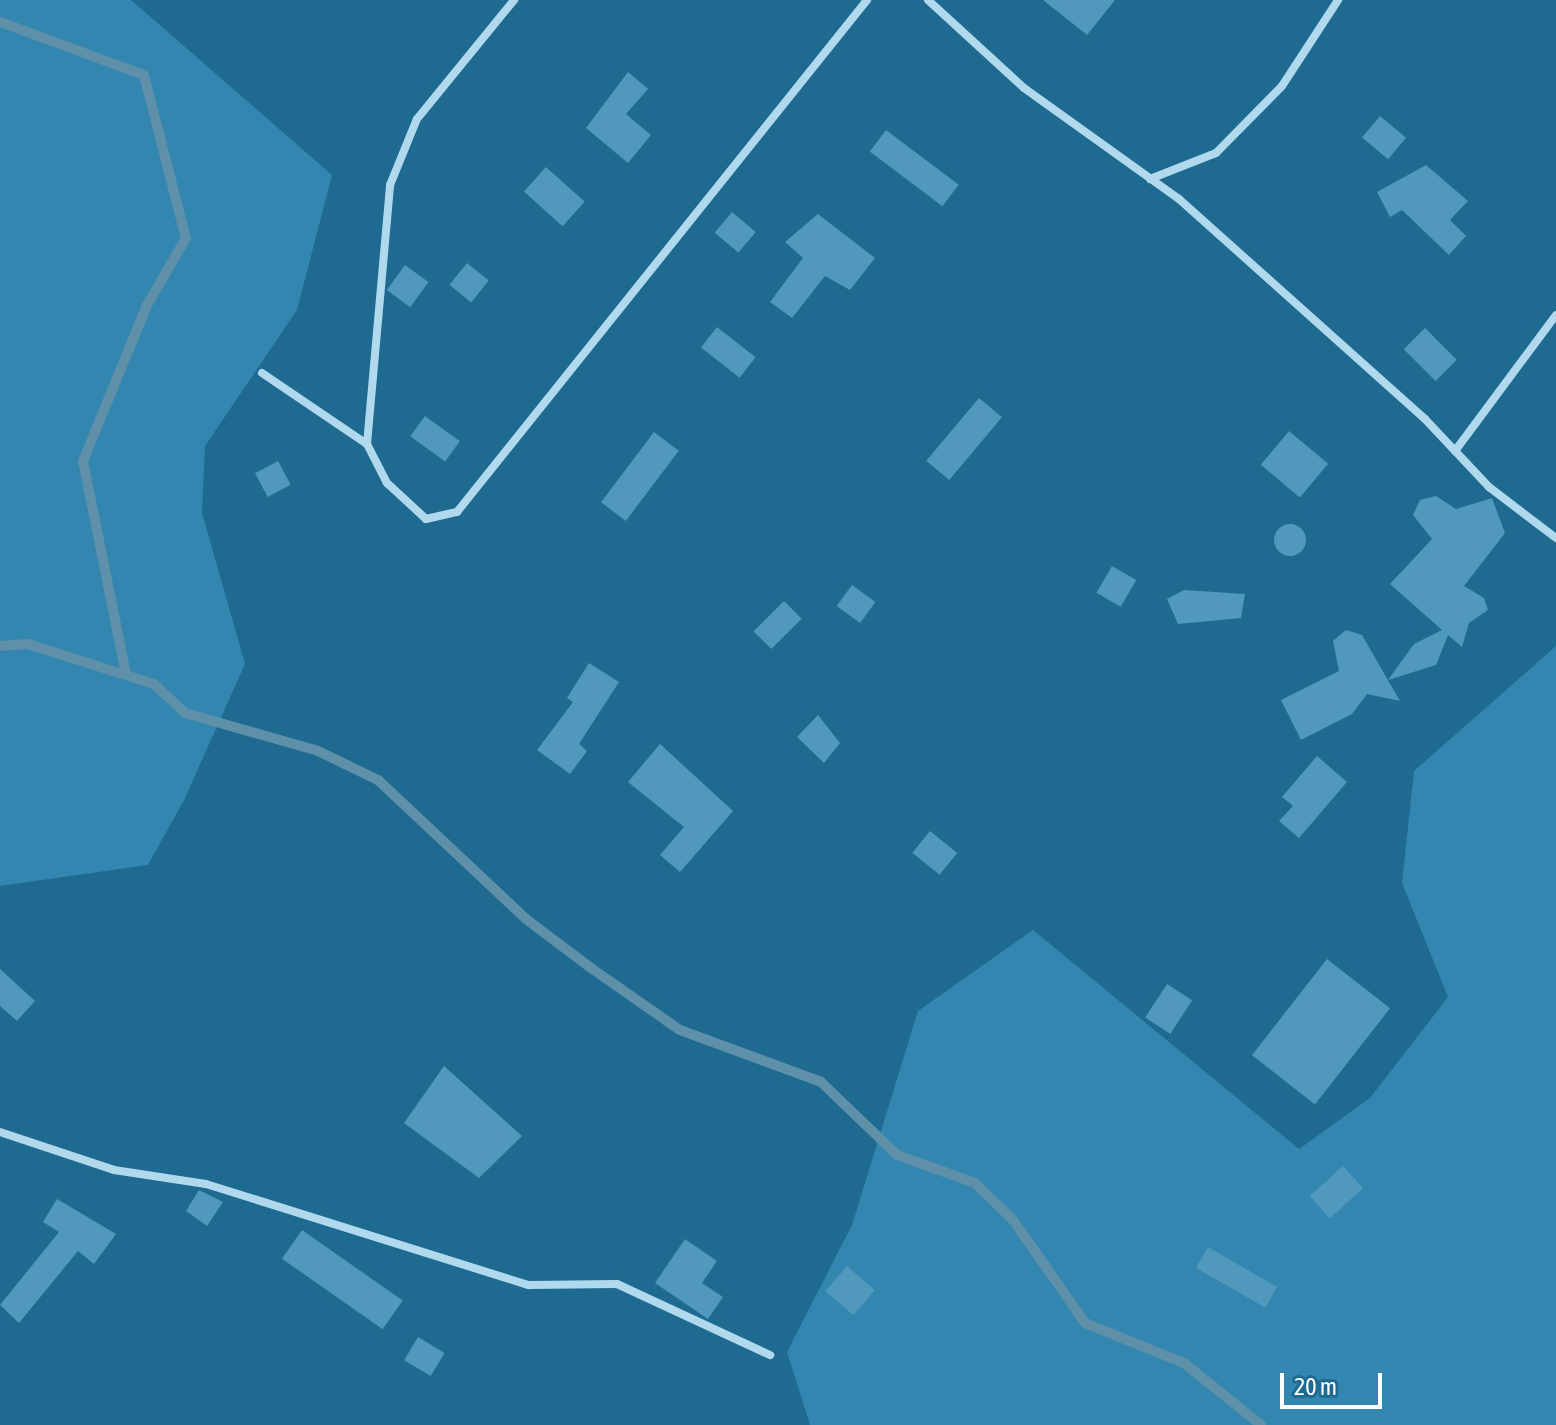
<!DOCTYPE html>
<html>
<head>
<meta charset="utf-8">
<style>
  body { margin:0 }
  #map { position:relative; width:1556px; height:1425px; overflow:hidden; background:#1f6a91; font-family:"Asap Condensed",sans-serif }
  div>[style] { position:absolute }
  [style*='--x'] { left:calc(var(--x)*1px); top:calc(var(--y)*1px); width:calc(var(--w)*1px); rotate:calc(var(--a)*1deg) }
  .green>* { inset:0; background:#3386af }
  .stream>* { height:10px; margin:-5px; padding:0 5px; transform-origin:5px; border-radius:5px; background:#5e90aa }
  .building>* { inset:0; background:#5098bc; transform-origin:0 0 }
  .round { border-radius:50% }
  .street>* { height:8px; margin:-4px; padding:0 4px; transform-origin:4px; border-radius:4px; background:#b0d9ed }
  span { translate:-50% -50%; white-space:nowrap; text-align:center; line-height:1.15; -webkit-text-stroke:8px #1f6a91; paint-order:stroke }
  .scale { position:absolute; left:1280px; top:1373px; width:102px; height:36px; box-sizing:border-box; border:4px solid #fff; border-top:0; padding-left:10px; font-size:24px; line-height:28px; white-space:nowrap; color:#fff; -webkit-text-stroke:6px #1f6a91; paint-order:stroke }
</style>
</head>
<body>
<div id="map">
  <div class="green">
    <i style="clip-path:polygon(0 0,131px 0,332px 175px,297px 310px,205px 446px,202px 513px,245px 664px,184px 800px,148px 865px,0 886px)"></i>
    <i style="clip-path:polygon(1556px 646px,1556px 1425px,810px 1425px,787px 1352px,852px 1225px,918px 1011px,1033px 930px,1299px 1149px,1370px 1098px,1448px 997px,1402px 883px,1414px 771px)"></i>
  </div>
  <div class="stream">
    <i style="--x:0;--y:22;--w:153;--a:20.2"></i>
    <i style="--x:144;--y:75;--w:168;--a:75.6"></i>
    <i style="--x:186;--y:238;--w:78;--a:120.2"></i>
    <i style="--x:147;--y:305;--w:169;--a:112.3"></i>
    <i style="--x:83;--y:461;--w:218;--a:78.6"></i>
    <i style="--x:0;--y:646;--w:28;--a:-4"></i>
    <i style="--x:28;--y:644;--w:132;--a:17.6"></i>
    <i style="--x:154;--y:684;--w:42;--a:43.1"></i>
    <i style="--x:185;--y:713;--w:138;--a:15.9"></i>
    <i style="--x:318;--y:751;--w:67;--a:25.8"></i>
    <i style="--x:378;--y:780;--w:203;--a:43.2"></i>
    <i style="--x:526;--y:919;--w:81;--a:37"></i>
    <i style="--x:591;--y:968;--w:108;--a:34.9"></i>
    <i style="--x:680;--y:1030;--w:150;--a:20.2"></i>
    <i style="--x:821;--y:1082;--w:105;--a:43.8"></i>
    <i style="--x:897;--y:1155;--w:83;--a:19.7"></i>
    <i style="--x:975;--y:1183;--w:53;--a:44.2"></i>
    <i style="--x:1013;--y:1220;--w:126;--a:55"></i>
    <i style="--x:1085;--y:1323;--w:107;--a:22"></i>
    <i style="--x:1184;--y:1363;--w:99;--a:38.8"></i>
  </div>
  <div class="building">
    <i style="clip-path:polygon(1043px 0,1115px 0,1087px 35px)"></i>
    <i style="clip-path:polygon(628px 72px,648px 89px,626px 114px,651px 135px,628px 163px,586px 128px)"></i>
    <i style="left:1380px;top:116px;width:34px;height:28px;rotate:40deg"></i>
    <i style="left:886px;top:130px;width:91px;height:27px;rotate:37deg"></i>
    <i style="clip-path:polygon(1426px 165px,1468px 201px,1450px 220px,1466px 236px,1449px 255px,1402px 210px,1390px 217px,1377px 192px)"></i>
    <i style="left:546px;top:167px;width:52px;height:33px;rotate:42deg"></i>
    <i style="left:732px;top:212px;width:31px;height:27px;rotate:40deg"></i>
    <i style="clip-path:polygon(818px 214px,875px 258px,850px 290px,825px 276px,792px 318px,770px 302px,803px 258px,785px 242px)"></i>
    <i style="left:467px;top:263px;width:28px;height:28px;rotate:39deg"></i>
    <i style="left:405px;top:265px;width:29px;height:31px;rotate:36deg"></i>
    <i style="left:717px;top:327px;width:49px;height:26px;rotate:38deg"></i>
    <i style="left:1425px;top:328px;width:45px;height:30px;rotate:45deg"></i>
    <i style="left:979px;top:398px;width:30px;height:82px;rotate:40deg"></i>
    <i style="left:425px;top:416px;width:43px;height:25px;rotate:36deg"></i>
    <i style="left:1289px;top:431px;width:51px;height:44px;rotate:40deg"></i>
    <i style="left:654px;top:432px;width:31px;height:88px;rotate:37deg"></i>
    <i style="left:278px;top:461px;width:27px;height:26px;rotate:62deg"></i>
    <i style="clip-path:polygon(1436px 496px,1456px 509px,1492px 498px,1505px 533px,1464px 586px,1484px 598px,1488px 610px,1469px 623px,1462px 647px,1448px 635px,1436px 665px,1388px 680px,1414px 644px,1442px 630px,1390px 584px,1432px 539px,1413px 515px,1420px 500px)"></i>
    <i class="round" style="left:1274px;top:524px;width:32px;height:32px"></i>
    <i style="left:1112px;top:566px;width:28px;height:31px;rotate:30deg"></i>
    <i style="left:852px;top:585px;width:29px;height:26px;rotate:36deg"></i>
    <i style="clip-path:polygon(1184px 590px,1245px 594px,1241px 618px,1178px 624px,1167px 599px)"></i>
    <i style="left:784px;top:601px;width:25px;height:43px;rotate:45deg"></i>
    <i style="clip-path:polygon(1346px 630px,1362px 635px,1400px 701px,1367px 694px,1352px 714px,1301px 740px,1281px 700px,1339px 671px,1333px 641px)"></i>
    <i style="clip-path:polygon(589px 663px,619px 682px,579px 744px,587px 751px,570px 774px,537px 750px,573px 702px,567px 698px)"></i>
    <i style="clip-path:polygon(818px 715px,840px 743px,824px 763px,797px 737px)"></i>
    <i style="clip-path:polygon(660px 744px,733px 811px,680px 872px,660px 855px,684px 827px,628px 782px)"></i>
    <i style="clip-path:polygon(1317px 756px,1347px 782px,1299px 838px,1279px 821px,1293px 806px,1282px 797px)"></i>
    <i style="left:930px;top:831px;width:35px;height:28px;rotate:39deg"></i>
    <i style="left:1327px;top:959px;width:80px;height:122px;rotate:38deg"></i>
    <i style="clip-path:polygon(0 969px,35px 1001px,17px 1021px,0 1006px)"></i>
    <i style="left:1167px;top:984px;width:30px;height:40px;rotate:33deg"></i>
    <i style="clip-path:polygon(444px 1066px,522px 1136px,479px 1178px,404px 1123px)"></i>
    <i style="left:1343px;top:1166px;width:30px;height:45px;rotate:48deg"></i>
    <i style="clip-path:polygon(199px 1190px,223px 1202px,207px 1226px,186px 1211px)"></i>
    <i style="clip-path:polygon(57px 1199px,116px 1234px,94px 1264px,78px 1251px,19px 1323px,0 1305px,59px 1232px,43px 1222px)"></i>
    <i style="left:302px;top:1230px;width:123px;height:35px;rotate:35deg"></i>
    <i style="clip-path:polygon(685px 1239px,717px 1261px,702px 1283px,723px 1297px,708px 1319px,655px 1283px)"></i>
    <i style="left:1208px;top:1247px;width:80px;height:24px;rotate:30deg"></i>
    <i style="left:847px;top:1266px;width:37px;height:33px;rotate:41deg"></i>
    <i style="left:418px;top:1337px;width:31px;height:27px;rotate:31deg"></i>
  </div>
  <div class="street">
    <i style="--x:928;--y:0;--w:130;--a:42.5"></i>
    <i style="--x:1024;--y:88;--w:191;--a:35.6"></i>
    <i style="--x:1179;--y:199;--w:330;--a:41.8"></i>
    <i style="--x:1425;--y:419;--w:93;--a:46.7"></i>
    <i style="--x:1489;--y:487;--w:84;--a:37.3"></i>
    <i style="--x:1150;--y:179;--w:71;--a:-21.5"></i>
    <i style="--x:1216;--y:153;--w:94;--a:-45.4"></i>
    <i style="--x:1282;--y:86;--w:103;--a:-56.9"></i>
    <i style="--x:262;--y:373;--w:127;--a:34.1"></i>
    <i style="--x:367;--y:444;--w:44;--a:62.9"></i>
    <i style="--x:387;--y:483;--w:53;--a:42.7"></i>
    <i style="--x:426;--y:519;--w:32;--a:-13"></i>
    <i style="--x:457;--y:512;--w:656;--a:-51.31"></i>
    <i style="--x:367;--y:444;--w:260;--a:-84.9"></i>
    <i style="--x:390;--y:185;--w:71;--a:-67.8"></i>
    <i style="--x:417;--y:119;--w:154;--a:-50.8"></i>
    <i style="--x:1455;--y:451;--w:169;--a:-53.4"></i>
    <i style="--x:0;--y:1132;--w:120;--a:18.4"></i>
    <i style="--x:114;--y:1170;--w:93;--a:8.7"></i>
    <i style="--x:206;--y:1184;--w:338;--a:17.4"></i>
    <i style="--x:529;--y:1285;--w:88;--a:-0.7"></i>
    <i style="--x:617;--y:1284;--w:169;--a:24.9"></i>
  </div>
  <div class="scale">20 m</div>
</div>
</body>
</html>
